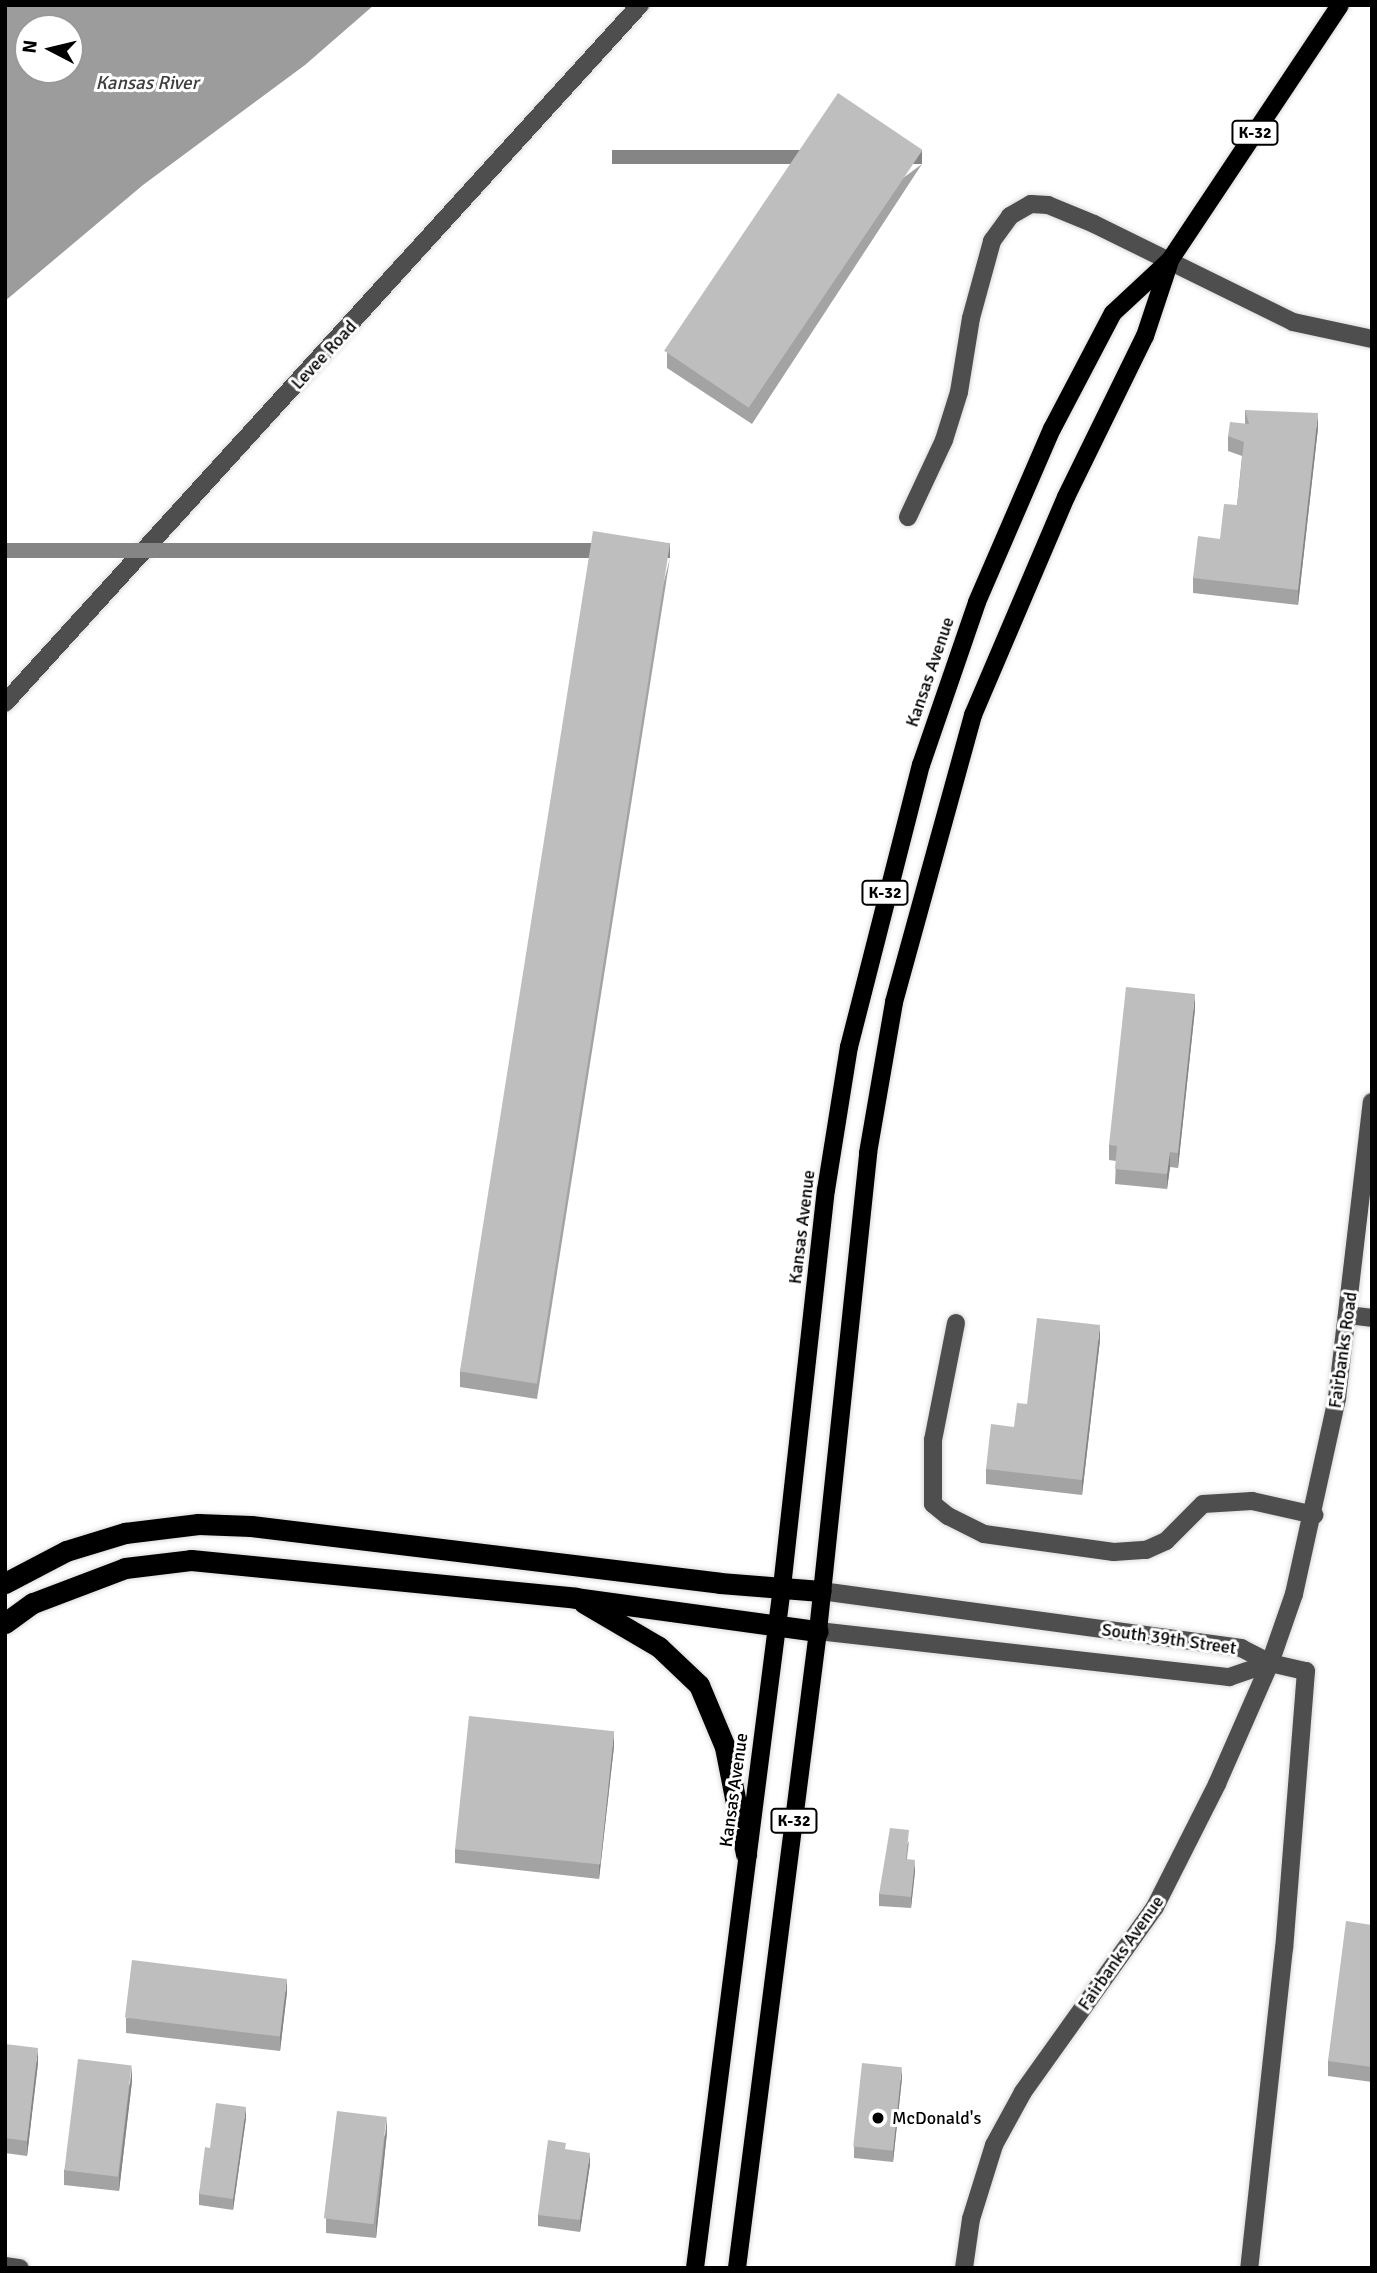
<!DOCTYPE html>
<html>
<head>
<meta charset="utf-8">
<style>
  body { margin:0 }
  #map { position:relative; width:1377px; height:2273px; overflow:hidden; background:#fff; font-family:Signika,sans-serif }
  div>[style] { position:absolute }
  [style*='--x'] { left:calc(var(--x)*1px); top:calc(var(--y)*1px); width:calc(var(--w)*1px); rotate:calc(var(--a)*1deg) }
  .water>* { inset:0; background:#9c9c9c }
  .roads { filter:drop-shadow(0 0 2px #dbdbdb) drop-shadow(0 0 2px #dbdbdb) }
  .minor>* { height:18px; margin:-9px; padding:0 9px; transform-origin:9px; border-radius:9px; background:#4e4e4e }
  .major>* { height:18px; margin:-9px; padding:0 9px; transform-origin:9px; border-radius:9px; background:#000 }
  .highway>* { height:21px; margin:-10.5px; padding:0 10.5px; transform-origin:10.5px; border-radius:10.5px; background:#000 }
  .wall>* { inset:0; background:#a3a3a3 }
  .shaded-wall>* { inset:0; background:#858585; transform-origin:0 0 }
  .building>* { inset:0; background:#bebebe; transform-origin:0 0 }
  .dots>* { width:19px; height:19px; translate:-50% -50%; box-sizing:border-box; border:4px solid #fff; border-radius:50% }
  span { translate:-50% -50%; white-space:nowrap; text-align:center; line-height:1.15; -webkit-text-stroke:6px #fff; paint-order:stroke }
  .shield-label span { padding:2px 5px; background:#fff; border:2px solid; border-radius:5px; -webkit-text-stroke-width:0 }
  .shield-label { font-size:16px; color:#000; font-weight:700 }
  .street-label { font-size:18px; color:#000 }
  .poi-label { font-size:18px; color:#000 }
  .left { translate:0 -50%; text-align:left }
  .water-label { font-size:19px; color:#3d3d3d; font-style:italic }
  .frame { position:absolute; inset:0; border:7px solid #000; pointer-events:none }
  .north { position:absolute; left:14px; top:14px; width:70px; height:70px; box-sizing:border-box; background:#fff; border:2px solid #999; border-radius:50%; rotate:277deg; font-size:19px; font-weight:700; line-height:28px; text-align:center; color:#000 }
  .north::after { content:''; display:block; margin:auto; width:24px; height:32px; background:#000; clip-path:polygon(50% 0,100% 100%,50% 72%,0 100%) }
</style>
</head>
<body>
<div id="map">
  <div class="water">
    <i style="clip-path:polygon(evenodd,5px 5px,374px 5px,305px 65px,143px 185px,5px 301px,5px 5px,28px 28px,70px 28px,70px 70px,28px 70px,28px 28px)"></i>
  </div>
  <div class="roads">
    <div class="minor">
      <i style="--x:908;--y:517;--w:85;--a:-64.9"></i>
      <i style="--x:944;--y:440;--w:50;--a:-72.6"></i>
      <i style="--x:959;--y:392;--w:75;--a:-80.8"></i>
      <i style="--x:971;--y:318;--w:80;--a:-74.7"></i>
      <i style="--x:992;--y:241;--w:31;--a:-54"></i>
      <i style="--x:1010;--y:216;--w:24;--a:-30"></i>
      <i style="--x:1031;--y:204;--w:17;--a:3"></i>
      <i style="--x:1048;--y:205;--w:50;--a:22.4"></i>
      <i style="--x:1094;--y:224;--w:222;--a:26.2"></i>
      <i style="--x:1293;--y:322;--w:81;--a:12.1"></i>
      <i style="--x:5;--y:703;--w:944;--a:-47.71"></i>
      <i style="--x:1348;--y:1315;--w:24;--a:7"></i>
      <i style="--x:956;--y:1323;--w:119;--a:101.1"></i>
      <i style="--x:933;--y:1440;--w:64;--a:90"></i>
      <i style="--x:933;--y:1504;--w:19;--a:39"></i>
      <i style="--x:948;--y:1516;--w:40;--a:26.6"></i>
      <i style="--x:984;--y:1534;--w:131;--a:7.9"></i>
      <i style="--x:1114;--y:1552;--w:32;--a:-4"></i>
      <i style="--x:1146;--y:1550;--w:22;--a:-24"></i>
      <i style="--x:1166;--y:1541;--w:52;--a:-45"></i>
      <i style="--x:1203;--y:1504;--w:49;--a:-3.5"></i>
      <i style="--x:1252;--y:1501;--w:64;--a:12.7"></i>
      <i style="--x:821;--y:1591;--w:424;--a:7.7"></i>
      <i style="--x:1241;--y:1648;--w:33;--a:27"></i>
      <i style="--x:1270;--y:1663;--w:37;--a:13"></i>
      <i style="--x:1306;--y:1671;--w:278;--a:94.5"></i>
      <i style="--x:1284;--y:1948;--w:322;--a:96.2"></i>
      <i style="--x:818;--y:1631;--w:414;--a:6.4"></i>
      <i style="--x:1229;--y:1677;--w:43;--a:-18.9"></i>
      <i style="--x:5;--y:2266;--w:15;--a:8"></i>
      <i style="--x:964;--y:2268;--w:49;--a:-81.9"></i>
      <i style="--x:971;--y:2219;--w:77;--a:-72.7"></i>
      <i style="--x:994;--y:2145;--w:60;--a:-61.3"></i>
      <i style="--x:1023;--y:2092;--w:227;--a:-54.5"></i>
      <i style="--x:1155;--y:1907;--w:138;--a:-63.2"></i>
      <i style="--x:1217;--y:1784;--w:132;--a:-66.3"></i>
      <i style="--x:1270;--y:1663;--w:73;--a:-70.8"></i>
      <i style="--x:1294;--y:1594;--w:201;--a:-77.6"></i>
      <i style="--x:1337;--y:1398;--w:298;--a:-83.3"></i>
    </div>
    <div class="major">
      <i style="--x:695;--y:2268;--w:687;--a:-82.72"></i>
      <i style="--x:782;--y:1587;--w:399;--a:-83.7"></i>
      <i style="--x:826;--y:1190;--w:145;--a:-80.9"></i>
      <i style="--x:849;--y:1047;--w:291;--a:-75.7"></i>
      <i style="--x:921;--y:765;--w:172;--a:-71"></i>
      <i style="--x:977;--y:602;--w:189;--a:-66.6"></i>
      <i style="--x:1052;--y:429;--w:131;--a:-62.3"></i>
      <i style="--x:1113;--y:313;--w:78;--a:-42.9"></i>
      <i style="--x:1170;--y:260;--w:306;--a:-56.3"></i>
      <i style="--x:737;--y:2268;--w:642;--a:-82.75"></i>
      <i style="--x:818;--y:1631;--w:481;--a:-84"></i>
      <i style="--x:868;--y:1153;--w:153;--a:-80.2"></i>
      <i style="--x:894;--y:1002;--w:298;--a:-74.6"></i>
      <i style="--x:973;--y:715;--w:237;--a:-66.9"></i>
      <i style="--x:1066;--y:497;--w:179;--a:-63.9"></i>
      <i style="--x:1145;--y:336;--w:76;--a:-71.6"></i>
    </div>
    <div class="highway">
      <i style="--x:5;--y:1583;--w:69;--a:-27.7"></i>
      <i style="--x:66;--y:1551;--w:62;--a:-17"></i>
      <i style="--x:125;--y:1533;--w:74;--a:-7"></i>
      <i style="--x:198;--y:1524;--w:53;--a:2.2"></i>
      <i style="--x:251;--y:1526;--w:472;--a:6.9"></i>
      <i style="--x:720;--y:1583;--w:101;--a:4.5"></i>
      <i style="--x:584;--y:1603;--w:87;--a:30.4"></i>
      <i style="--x:659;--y:1647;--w:55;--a:43.5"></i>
      <i style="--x:699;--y:1685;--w:67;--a:67.2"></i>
      <i style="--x:725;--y:1747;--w:109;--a:78.9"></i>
      <i style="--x:5;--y:1623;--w:34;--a:-36"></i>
      <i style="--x:33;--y:1603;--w:98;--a:-20.8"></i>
      <i style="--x:125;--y:1568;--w:66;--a:-6.9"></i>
      <i style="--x:191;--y:1560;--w:387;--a:5.6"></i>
      <i style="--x:576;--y:1598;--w:244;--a:7.8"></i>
    </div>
  </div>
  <div class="wall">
    <i style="clip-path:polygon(922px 164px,752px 424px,667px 368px,667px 353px)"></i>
    <i style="clip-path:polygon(1245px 410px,1318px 428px,1298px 605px,1193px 593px,1193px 578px,1220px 539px,1237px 505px,1242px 456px,1228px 451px,1228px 436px,1245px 424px)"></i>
    <i style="clip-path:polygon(670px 558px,537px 1399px,460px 1387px,460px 1372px)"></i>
    <i style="clip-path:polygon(1195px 1009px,1178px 1168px,1170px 1167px,1167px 1189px,1115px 1184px,1116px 1161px,1109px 1160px,1109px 1145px)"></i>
    <i style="clip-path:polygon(1100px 1340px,1082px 1495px,986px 1484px,986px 1469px,1014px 1427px,1027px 1404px)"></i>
    <i style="clip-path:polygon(614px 1746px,599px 1879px,455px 1863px,455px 1849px)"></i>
    <i style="clip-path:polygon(909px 1841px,907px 1859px,915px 1871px,911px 1908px,879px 1906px,879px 1894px)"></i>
    <i style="clip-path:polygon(1372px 1925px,1372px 2082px,1328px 2076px,1328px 2061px)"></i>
    <i style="clip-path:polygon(287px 1992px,280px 2051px,126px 2033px,126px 2018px)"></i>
    <i style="clip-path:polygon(5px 2044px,38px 2063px,27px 2156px,5px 2153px)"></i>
    <i style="clip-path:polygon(902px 2078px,893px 2162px,854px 2158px,854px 2147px)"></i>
    <i style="clip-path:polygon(132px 2081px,119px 2191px,64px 2185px,64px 2170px)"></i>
    <i style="clip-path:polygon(246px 2118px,233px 2210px,199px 2205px,199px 2194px,210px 2148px)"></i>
    <i style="clip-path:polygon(387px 2132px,376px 2238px,326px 2233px,326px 2218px)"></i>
    <i style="clip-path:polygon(566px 2150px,590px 2164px,580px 2232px,538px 2226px,538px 2215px)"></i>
  </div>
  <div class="shaded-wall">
    <i style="left:922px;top:150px;width:14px;height:310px;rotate:90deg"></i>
    <i style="clip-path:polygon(1318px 413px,1318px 428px,1298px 605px,1298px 590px)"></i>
    <i style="left:670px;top:543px;width:15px;height:851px;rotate:90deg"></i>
    <i style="clip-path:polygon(1195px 994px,1195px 1009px,1178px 1168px,1178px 1153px)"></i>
    <i style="clip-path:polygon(1170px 1152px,1170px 1167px,1167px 1189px,1167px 1174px)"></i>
    <i style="clip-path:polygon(1100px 1325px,1100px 1340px,1082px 1495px,1082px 1480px)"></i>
    <i style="clip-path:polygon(614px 1732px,614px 1746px,599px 1879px,599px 1864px)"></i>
    <i style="clip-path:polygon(915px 1860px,915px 1871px,911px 1908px,911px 1897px)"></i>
    <i style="clip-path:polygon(287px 1978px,287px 1992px,280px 2051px,280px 2036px)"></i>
    <i style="clip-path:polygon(38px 2048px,38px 2063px,27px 2156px,27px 2141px)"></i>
    <i style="clip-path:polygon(132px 2066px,132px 2081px,119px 2191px,119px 2176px)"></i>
    <i style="clip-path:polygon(902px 2067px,902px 2078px,893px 2162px,893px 2151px)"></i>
    <i style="clip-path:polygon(246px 2107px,246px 2118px,233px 2210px,233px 2199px)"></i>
    <i style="clip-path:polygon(387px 2117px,387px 2132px,376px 2238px,376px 2223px)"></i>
    <i style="clip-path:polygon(590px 2153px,590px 2164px,580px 2232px,580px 2220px)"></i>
  </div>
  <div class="building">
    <i style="left:838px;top:93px;width:102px;height:311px;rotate:34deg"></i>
    <i style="clip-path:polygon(1245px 410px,1318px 413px,1298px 590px,1193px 578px,1198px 536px,1220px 539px,1224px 504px,1237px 505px,1244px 442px,1228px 436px,1230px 422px,1249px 424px)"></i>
    <i style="left:593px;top:531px;width:78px;height:851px;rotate:9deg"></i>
    <i style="clip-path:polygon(1126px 987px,1195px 994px,1178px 1153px,1170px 1152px,1167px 1174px,1115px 1169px,1117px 1146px,1109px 1145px)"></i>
    <i style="clip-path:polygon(1037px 1318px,1100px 1325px,1082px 1480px,986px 1469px,991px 1424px,1014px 1427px,1017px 1403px,1027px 1404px)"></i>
    <i style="left:469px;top:1716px;width:146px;height:134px;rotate:6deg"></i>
    <i style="clip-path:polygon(890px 1828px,909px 1830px,906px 1859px,915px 1860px,911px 1897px,879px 1894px)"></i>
    <i style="clip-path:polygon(1346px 1921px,1372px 1925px,1372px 2067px,1328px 2061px)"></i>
    <i style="left:132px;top:1960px;width:156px;height:58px;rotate:7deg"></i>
    <i style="clip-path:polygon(5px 2044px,38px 2048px,27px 2141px,5px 2138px)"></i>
    <i style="left:78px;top:2059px;width:54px;height:112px;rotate:7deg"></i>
    <i style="left:862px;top:2063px;width:40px;height:84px;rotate:6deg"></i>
    <i style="clip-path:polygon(216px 2103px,246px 2107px,233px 2199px,199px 2194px,205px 2147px,210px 2148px)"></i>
    <i style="left:337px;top:2111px;width:50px;height:108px;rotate:7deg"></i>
    <i style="clip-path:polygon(548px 2140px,566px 2143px,565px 2149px,590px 2153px,580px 2220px,538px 2215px)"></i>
  </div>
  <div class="dots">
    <i style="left:878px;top:2118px;background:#000"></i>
  </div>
  <div class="shield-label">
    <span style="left:1255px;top:133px">K-32</span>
    <span style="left:885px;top:893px">K-32</span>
    <span style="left:794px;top:1821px">K-32</span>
  </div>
  <div class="street-label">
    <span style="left:324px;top:355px;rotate:-47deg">Levee Road</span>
    <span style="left:930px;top:672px;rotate:-71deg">Kansas Avenue</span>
    <span style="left:802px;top:1227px;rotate:-83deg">Kansas Avenue</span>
    <span style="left:1343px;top:1350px;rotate:-82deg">Fairbanks Road</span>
    <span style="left:1169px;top:1639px;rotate:8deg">South 39th Street</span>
    <span style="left:734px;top:1790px;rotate:-82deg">Kansas Avenue</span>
    <span style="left:1121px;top:1953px;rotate:-55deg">Fairbanks Avenue</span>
  </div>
  <div class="poi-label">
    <span class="left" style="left:892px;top:2118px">McDonald's</span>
  </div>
  <div class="water-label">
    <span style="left:147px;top:84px">Kansas River</span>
  </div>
  <div class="frame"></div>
  <div class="north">N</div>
</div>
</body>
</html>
